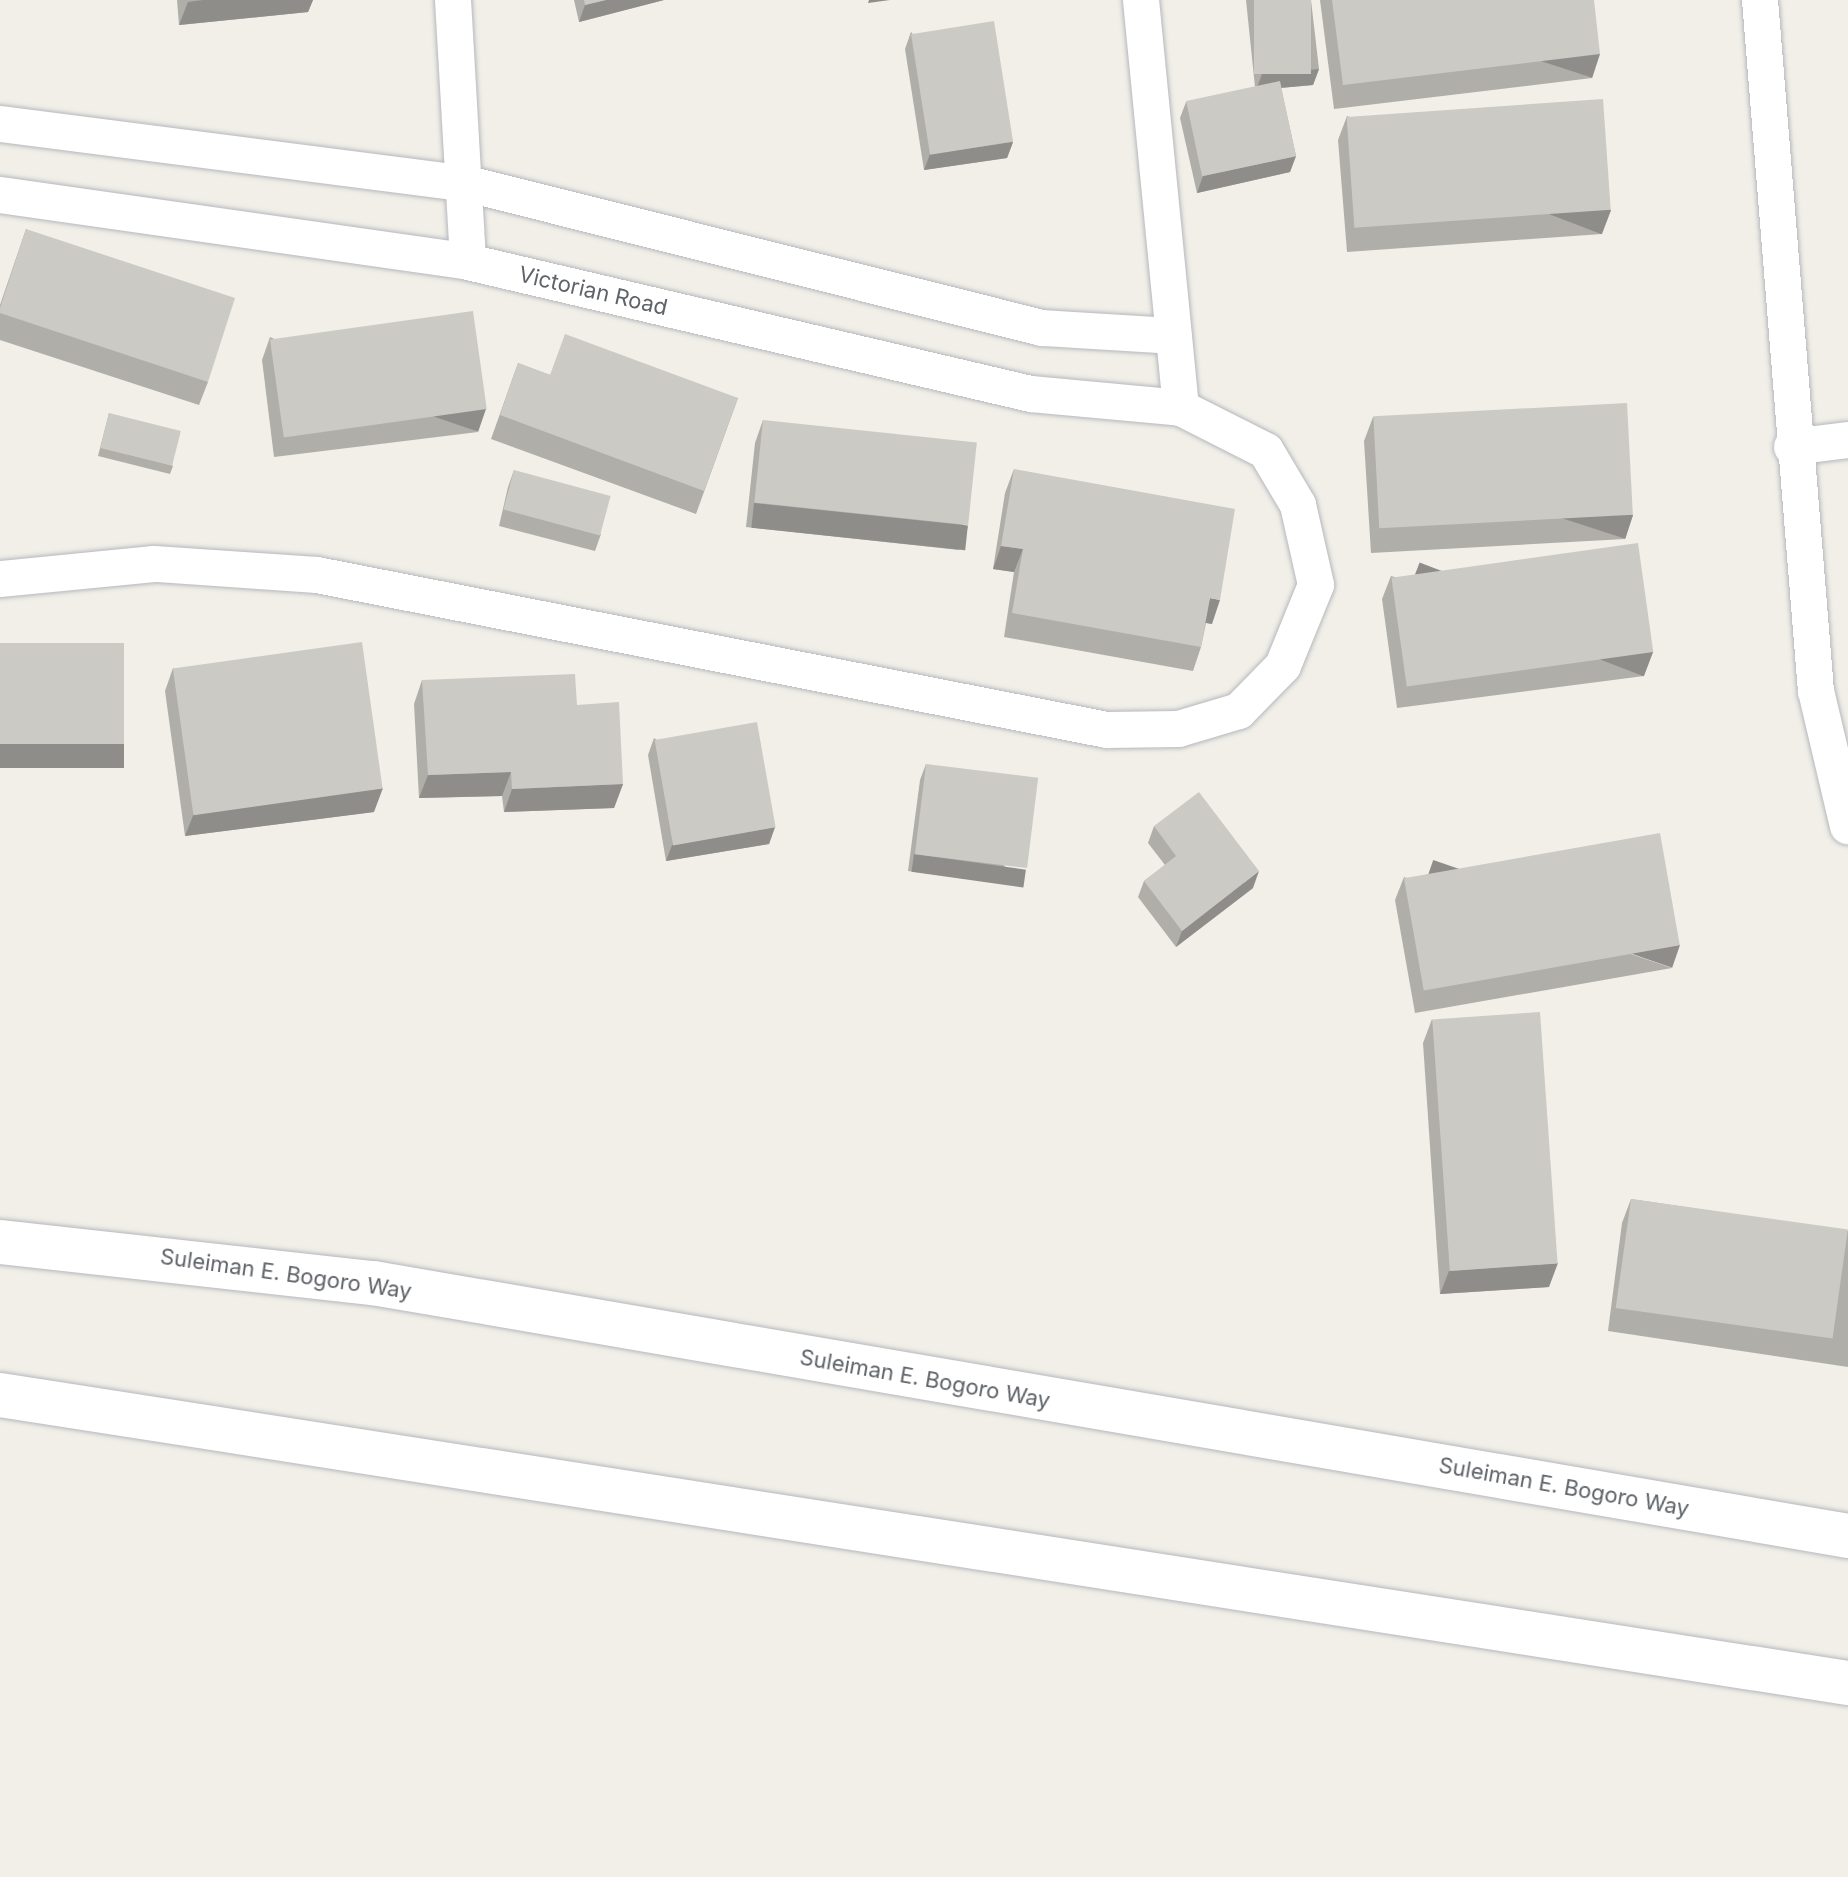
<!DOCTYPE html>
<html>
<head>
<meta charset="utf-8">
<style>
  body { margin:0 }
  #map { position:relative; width:1848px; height:1877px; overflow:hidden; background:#f1efe8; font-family:Inter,sans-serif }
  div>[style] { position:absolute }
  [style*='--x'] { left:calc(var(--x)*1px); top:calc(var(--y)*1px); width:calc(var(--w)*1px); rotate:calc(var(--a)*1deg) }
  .roads { filter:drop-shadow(0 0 2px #b5b8bc) drop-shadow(0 0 2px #b5b8bc) }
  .lane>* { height:36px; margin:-18px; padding:0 18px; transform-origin:18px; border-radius:18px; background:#fff }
  .secondary>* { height:44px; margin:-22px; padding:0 22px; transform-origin:22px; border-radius:22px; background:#fff }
  .wall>* { inset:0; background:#afaea9 }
  .shaded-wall>* { inset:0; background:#8f8d8a; transform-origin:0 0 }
  .building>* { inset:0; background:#cccac5; transform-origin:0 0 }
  span { translate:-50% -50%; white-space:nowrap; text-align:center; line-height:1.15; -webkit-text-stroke:6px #fff; paint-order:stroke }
  .street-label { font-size:22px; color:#5f6368 }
</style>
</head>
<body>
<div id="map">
  <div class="roads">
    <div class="lane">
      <i style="--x:453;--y:0;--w:262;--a:86.7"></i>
      <i style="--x:1141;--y:0;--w:410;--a:84.4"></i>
      <i style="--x:1760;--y:0;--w:693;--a:85.37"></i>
      <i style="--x:1816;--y:691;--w:139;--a:76.7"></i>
      <i style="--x:0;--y:124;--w:472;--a:7.3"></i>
      <i style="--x:468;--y:184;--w:592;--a:14.08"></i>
      <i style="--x:1042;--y:328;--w:132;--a:3.5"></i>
      <i style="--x:0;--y:195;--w:473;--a:8.1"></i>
      <i style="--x:468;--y:262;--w:578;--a:13.2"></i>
      <i style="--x:1031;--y:394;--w:151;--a:5.3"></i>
      <i style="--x:1181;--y:408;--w:95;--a:26.8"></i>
      <i style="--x:1266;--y:451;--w:63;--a:59.3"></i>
      <i style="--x:1298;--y:505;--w:82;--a:77.3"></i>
      <i style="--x:1316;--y:585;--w:87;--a:112.2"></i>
      <i style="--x:1283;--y:666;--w:63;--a:134.4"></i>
      <i style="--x:1239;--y:711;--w:63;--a:163.3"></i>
      <i style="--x:1179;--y:729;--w:72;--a:179.2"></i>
      <i style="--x:1107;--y:730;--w:805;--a:-168.9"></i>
      <i style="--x:317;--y:575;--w:163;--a:-176.1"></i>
      <i style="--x:154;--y:564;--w:155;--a:174.4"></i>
      <i style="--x:1792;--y:447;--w:56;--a:-7.1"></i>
    </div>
    <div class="secondary">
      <i style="--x:0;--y:1242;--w:375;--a:6.3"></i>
      <i style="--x:373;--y:1283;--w:1497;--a:9.73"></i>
      <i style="--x:0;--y:1395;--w:1870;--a:8.86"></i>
    </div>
  </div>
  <div class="wall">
    <i style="clip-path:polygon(177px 0,313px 0,308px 12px,179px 25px)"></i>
    <i style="clip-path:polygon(574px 0,664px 0,579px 22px)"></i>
    <i style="clip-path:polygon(1246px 0,1311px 0,1319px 69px,1313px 85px,1281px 88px,1296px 156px,1290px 172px,1197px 193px,1180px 118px,1186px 102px,1255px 87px)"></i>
    <i style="clip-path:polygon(1320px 0,1594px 0,1592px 78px,1334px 109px)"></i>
    <i style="clip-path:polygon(911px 32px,1013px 142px,1007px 158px,924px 170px,905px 49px)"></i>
    <i style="clip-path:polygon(1347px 116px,1611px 210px,1602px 234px,1347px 252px,1338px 140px)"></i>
    <i style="clip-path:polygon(26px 229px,208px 382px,199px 405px,0 340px,0 305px)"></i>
    <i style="clip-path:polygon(270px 337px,478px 432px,274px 457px,262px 360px)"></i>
    <i style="clip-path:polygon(518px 363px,550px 375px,738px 398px,696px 514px,491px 439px)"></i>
    <i style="clip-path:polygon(109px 413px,173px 466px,170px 474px,98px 456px)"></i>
    <i style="clip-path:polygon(1373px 417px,1633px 515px,1625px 539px,1371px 553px,1364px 441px)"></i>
    <i style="clip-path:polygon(763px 420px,968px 527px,959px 550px,746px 527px,755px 443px)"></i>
    <i style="clip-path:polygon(1014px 469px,1212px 624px,1206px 623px,1201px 647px,1193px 671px,1004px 637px,1014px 572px,993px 569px,1005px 493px)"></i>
    <i style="clip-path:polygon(514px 470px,601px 534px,595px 551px,499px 526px,508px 487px)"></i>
    <i style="clip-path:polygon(1391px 576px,1653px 652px,1644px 676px,1397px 708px,1382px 599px)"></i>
    <i style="clip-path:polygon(173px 668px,374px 812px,185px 836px,165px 691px)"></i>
    <i style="clip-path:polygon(422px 680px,577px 705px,623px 784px,614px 808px,504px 812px,502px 796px,419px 798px,414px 704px)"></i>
    <i style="clip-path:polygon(654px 738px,775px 827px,769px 844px,666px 861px,648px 755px)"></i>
    <i style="clip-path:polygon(926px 764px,1020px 886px,908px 871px,920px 780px)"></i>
    <i style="clip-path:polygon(1154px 826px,1253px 888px,1176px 947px,1138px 897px,1144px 881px,1165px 865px,1148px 843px)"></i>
    <i style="clip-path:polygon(1404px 877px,1672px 968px,1415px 1013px,1395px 900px)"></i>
    <i style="clip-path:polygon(1432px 1019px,1549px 1287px,1440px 1294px,1423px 1043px)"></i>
    <i style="clip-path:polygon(1631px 1199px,1848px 1231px,1848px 1367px,1608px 1331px,1622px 1223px)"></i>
  </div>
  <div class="shaded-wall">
    <i style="clip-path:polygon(203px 0,313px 0,308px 12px,179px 25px,188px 2px)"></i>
    <i style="clip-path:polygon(606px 0,664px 0,579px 22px,585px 5px)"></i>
    <i style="clip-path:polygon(869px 0,890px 0,868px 3px)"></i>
    <i style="left:1600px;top:54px;width:25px;height:259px;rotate:108deg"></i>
    <i style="clip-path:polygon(1319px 69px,1313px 85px,1256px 90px,1262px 74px)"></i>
    <i style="clip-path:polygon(1013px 142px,1007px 158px,924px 170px,930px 154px)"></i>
    <i style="clip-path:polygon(1296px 156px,1290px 172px,1197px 193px,1203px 176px)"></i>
    <i style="left:1611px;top:210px;width:26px;height:257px;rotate:111deg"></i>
    <i style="left:486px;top:409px;width:24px;height:205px;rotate:109deg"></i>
    <i style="left:754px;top:503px;width:215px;height:25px;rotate:6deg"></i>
    <i style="left:1633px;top:515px;width:25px;height:254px;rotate:108deg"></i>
    <i style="clip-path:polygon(1001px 546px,1023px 549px,1014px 572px,993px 569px)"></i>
    <i style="clip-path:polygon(1210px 598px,1220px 600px,1212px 624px,1201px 622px)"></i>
    <i style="left:1653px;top:652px;width:26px;height:250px;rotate:111deg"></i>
    <i style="left:0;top:744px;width:124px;height:24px"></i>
    <i style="clip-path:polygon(511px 772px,502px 796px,419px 798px,428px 775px)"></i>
    <i style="clip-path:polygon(623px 784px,614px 808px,504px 812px,512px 789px)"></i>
    <i style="clip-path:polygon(383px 788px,374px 812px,185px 836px,194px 813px)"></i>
    <i style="clip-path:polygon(775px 827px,769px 844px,666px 861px,672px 845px)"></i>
    <i style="left:914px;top:854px;width:113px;height:18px;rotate:8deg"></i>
    <i style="clip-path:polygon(1259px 871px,1253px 888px,1176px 947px,1182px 931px)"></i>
    <i style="left:1680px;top:945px;width:24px;height:261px;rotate:109deg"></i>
    <i style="clip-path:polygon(1558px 1263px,1549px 1287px,1440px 1294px,1449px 1271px)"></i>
  </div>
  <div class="building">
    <i style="clip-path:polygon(584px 0,606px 0,585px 5px)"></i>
    <i style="left:1254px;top:0;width:57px;height:74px"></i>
    <i style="clip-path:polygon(1332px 0,1594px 0,1600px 54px,1343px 85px)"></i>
    <i style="left:994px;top:21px;width:122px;height:84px;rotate:81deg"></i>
    <i style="left:1280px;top:81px;width:77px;height:96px;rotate:78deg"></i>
    <i style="left:1603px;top:99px;width:111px;height:257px;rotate:86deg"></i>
    <i style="clip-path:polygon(26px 229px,235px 298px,208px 382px,0 313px,0 308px)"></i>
    <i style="left:473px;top:311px;width:99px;height:205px;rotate:82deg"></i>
    <i style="clip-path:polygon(565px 334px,738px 398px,704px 491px,500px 415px,518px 363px,550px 375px)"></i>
    <i style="left:1627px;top:403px;width:112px;height:254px;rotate:87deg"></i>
    <i style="left:109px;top:413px;width:74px;height:36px;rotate:14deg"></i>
    <i style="left:763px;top:420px;width:215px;height:83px;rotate:6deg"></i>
    <i style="clip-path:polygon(1014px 469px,1235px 509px,1220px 600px,1210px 598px,1201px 647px,1012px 613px,1023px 549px,1001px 546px)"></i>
    <i style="left:514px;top:470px;width:100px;height:41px;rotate:15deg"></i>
    <i style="left:1638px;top:543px;width:110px;height:249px;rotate:82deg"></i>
    <i style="left:362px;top:642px;width:148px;height:191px;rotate:82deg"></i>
    <i style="left:0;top:643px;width:124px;height:101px"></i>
    <i style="clip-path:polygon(575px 674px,577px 705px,619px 702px,623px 784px,512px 789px,511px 772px,428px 775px,422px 680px)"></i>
    <i style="left:757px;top:722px;width:107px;height:104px;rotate:80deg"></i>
    <i style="left:926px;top:764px;width:113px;height:91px;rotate:7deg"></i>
    <i style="clip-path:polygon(1199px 792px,1259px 871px,1182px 931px,1144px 881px,1176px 856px,1154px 826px)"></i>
    <i style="left:1660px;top:833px;width:114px;height:260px;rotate:80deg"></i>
    <i style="left:1540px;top:1012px;width:252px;height:108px;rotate:86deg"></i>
    <i style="left:1631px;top:1199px;width:219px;height:110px;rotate:8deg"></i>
  </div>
  <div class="street-label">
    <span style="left:593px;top:291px;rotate:13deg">Victorian Road</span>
    <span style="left:286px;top:1274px;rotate:8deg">Suleiman E. Bogoro Way</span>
    <span style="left:925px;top:1379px;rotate:10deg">Suleiman E. Bogoro Way</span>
    <span style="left:1564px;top:1487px;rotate:10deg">Suleiman E. Bogoro Way</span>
  </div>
</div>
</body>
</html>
